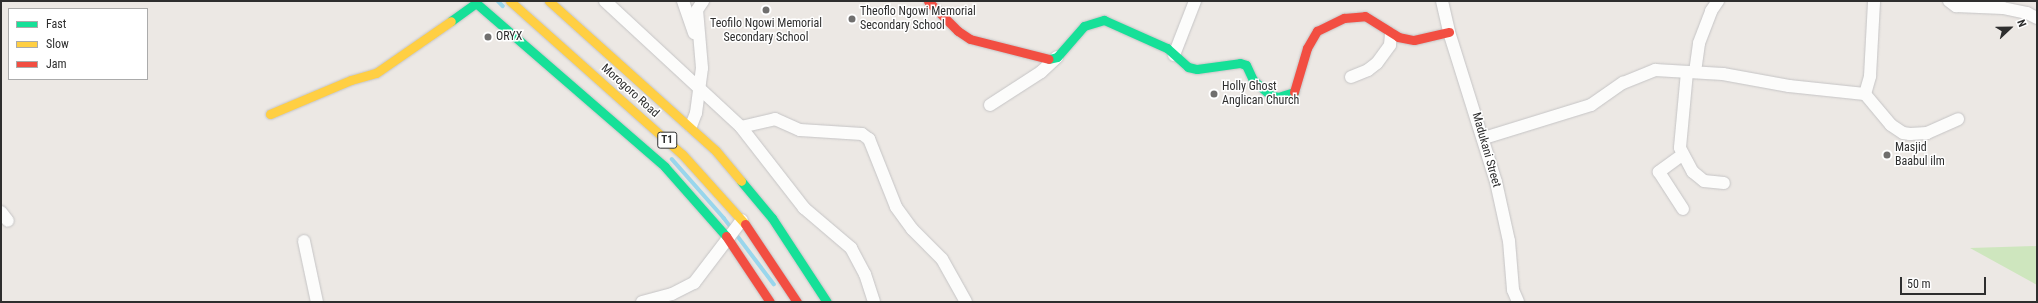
<!DOCTYPE html>
<html>
<head>
<meta charset="utf-8">
<style>
  body { margin:0 }
  #map { position:relative; width:2038px; height:303px; overflow:hidden; background:#ece8e4; font-family:"Roboto Condensed",sans-serif }
  div>[style] { position:absolute }
  [style*='--x'] { left:calc(var(--x)*1px); top:calc(var(--y)*1px); width:calc(var(--w)*1px); rotate:calc(var(--a)*1deg) }
  .green>* { inset:0; background:#cee6be }
  .stream>* { height:3.5px; margin:-1.75px; padding:0 1.75px; transform-origin:1.75px; border-radius:1.75px; background:#99d6ec }
  .roads { filter:drop-shadow(0 0 1px #c5c4c5) drop-shadow(0 0 1px #c5c4c5) }
  .street>* { height:12px; margin:-6px; padding:0 6px; transform-origin:6px; border-radius:6px; background:#fcfcfb }
  .fast>* { height:9px; margin:-4.5px; padding:0 4.5px; transform-origin:4.5px; border-radius:4.5px; background:#16e098 }
  .slow>* { height:9px; margin:-4.5px; padding:0 4.5px; transform-origin:4.5px; border-radius:4.5px; background:#ffcf43 }
  .jam>* { height:9px; margin:-4.5px; padding:0 4.5px; transform-origin:4.5px; border-radius:4.5px; background:#f24e42 }
  .dots>* { width:11px; height:11px; translate:-50% -50%; box-sizing:border-box; border:2px solid #fff; border-radius:50% }
  span { translate:-50% -50%; white-space:nowrap; text-align:center; line-height:1.15; -webkit-text-stroke:3px #fff; paint-order:stroke }
  .shield-label span { padding:1px 3px; background:#fff; border:1px solid; border-radius:3px; -webkit-text-stroke-width:0 }
  .shield-label { font-size:11px; color:#2e2e2e; font-weight:700 }
  .poi-label { font-size:12px; color:#2e2e2e }
  .left { translate:0 -50%; text-align:left }
  .street-label { font-size:12px; color:#2e2e2e }
  .frame { position:absolute; inset:0; border:2px solid #2e2e2e; pointer-events:none }
  .legend { position:absolute; left:8px; top:8px; width:140px; height:72px; box-sizing:border-box; background:#fff; border:1px solid #ababab; margin:0; padding:5px 7px; list-style:none; font-size:12px; color:#2e2e2e }
  .legend li { display:flex; align-items:center; gap:8px; height:20px }
  .legend b { width:20px; border:1px solid #ababab }
  .north { position:absolute; left:1990px; top:8px; width:40px; height:40px; -webkit-text-stroke:3px #fff; paint-order:stroke; rotate:68deg; font-size:11px; font-weight:700; line-height:16px; text-align:center; color:#2e2e2e }
  .north::after { content:''; display:block; margin:auto; width:14px; height:18px; background:#2e2e2e; clip-path:polygon(50% 0,100% 100%,50% 72%,0 100%) }
  .scale { position:absolute; left:1900px; top:277px; width:86px; height:18px; box-sizing:border-box; border:2px solid #2e2e2e; border-top:0; padding-left:5px; font-size:12px; line-height:14px; white-space:nowrap; color:#2e2e2e; -webkit-text-stroke:3px #fff; paint-order:stroke }
</style>
</head>
<body>
<div id="map">
  <div class="green">
    <i style="clip-path:polygon(2037px 246px,2037px 285px,1970px 248px)"></i>
  </div>
  <div class="stream">
    <i style="--x:498;--y:1;--w:7;--a:45"></i>
    <i style="--x:672;--y:159;--w:79;--a:48.6"></i>
    <i style="--x:724;--y:218;--w:83;--a:52.9"></i>
  </div>
  <div class="roads">
    <div class="street">
      <i style="--x:605;--y:1;--w:185;--a:42.8"></i>
      <i style="--x:741;--y:127;--w:103;--a:52.1"></i>
      <i style="--x:804;--y:208;--w:62;--a:40.4"></i>
      <i style="--x:851;--y:248;--w:30;--a:62"></i>
      <i style="--x:865;--y:274;--w:29;--a:72"></i>
      <i style="--x:683;--y:1;--w:34;--a:71"></i>
      <i style="--x:1442;--y:1;--w:32;--a:77"></i>
      <i style="--x:1449;--y:32;--w:157;--a:72.6"></i>
      <i style="--x:1496;--y:182;--w:60;--a:77.6"></i>
      <i style="--x:1509;--y:241;--w:49;--a:85.3"></i>
      <i style="--x:1513;--y:290;--w:13;--a:67"></i>
      <i style="--x:1949;--y:1;--w:9;--a:36"></i>
      <i style="--x:1956;--y:6;--w:47;--a:2.4"></i>
      <i style="--x:2003;--y:8;--w:25;--a:12"></i>
      <i style="--x:2027;--y:13;--w:11;--a:27"></i>
      <i style="--x:1174;--y:55;--w:58;--a:-68.7"></i>
      <i style="--x:1687;--y:72;--w:76;--a:95.3"></i>
      <i style="--x:1680;--y:148;--w:27;--a:62"></i>
      <i style="--x:1693;--y:172;--w:14;--a:39"></i>
      <i style="--x:1704;--y:181;--w:20;--a:6"></i>
      <i style="--x:1695;--y:72;--w:29;--a:-82"></i>
      <i style="--x:1699;--y:43;--w:34;--a:-69"></i>
      <i style="--x:1711;--y:11;--w:12;--a:-55"></i>
      <i style="--x:1351;--y:77;--w:18;--a:-22"></i>
      <i style="--x:1368;--y:70;--w:11;--a:-38"></i>
      <i style="--x:1377;--y:63;--w:22;--a:-54"></i>
      <i style="--x:1390;--y:45;--w:11;--a:-85"></i>
      <i style="--x:1865;--y:94;--w:19;--a:-74"></i>
      <i style="--x:1870;--y:76;--w:75;--a:-86.9"></i>
      <i style="--x:990;--y:105;--w:61;--a:-32.9"></i>
      <i style="--x:1041;--y:72;--w:22;--a:-43"></i>
      <i style="--x:691;--y:126;--w:14;--a:-69"></i>
      <i style="--x:696;--y:113;--w:45;--a:-82.4"></i>
      <i style="--x:702;--y:68;--w:58;--a:-94.9"></i>
      <i style="--x:697;--y:10;--w:11;--a:-56"></i>
      <i style="--x:741;--y:127;--w:35;--a:-13"></i>
      <i style="--x:775;--y:119;--w:27;--a:24"></i>
      <i style="--x:800;--y:130;--w:62;--a:3.7"></i>
      <i style="--x:862;--y:134;--w:9;--a:36"></i>
      <i style="--x:869;--y:139;--w:73;--a:68.3"></i>
      <i style="--x:896;--y:207;--w:27;--a:54"></i>
      <i style="--x:912;--y:229;--w:42;--a:45"></i>
      <i style="--x:942;--y:259;--w:49;--a:60.8"></i>
      <i style="--x:1484;--y:138;--w:112;--a:-17.1"></i>
      <i style="--x:1591;--y:105;--w:39;--a:-35"></i>
      <i style="--x:1623;--y:83;--w:35;--a:-22"></i>
      <i style="--x:1655;--y:70;--w:68;--a:3.4"></i>
      <i style="--x:1723;--y:74;--w:67;--a:10.3"></i>
      <i style="--x:1789;--y:86;--w:76;--a:6"></i>
      <i style="--x:1865;--y:94;--w:40;--a:50"></i>
      <i style="--x:1891;--y:125;--w:14;--a:34"></i>
      <i style="--x:1903;--y:133;--w:7;--a:8"></i>
      <i style="--x:1910;--y:134;--w:17;--a:-3"></i>
      <i style="--x:1927;--y:133;--w:34;--a:-24"></i>
      <i style="--x:1682;--y:155;--w:29;--a:144"></i>
      <i style="--x:1659;--y:172;--w:44;--a:57"></i>
      <i style="--x:1;--y:212;--w:11;--a:52"></i>
      <i style="--x:304;--y:241;--w:62;--a:78"></i>
      <i style="--x:642;--y:302;--w:31;--a:-15"></i>
      <i style="--x:672;--y:294;--w:25;--a:-27"></i>
      <i style="--x:694;--y:283;--w:79;--a:-52.7"></i>
    </div>
    <div class="fast">
      <i style="--x:451;--y:21;--w:31;--a:-36"></i>
      <i style="--x:476;--y:3;--w:250;--a:40.9"></i>
      <i style="--x:665;--y:167;--w:92;--a:48.5"></i>
      <i style="--x:1049;--y:59;--w:8;--a:-14"></i>
      <i style="--x:1057;--y:57;--w:41;--a:-48.9"></i>
      <i style="--x:1084;--y:26;--w:21;--a:-17"></i>
      <i style="--x:1104;--y:20;--w:69;--a:24"></i>
      <i style="--x:1167;--y:48;--w:28;--a:42"></i>
      <i style="--x:1188;--y:67;--w:9;--a:13"></i>
      <i style="--x:1197;--y:69;--w:43;--a:-7.9"></i>
      <i style="--x:1240;--y:63;--w:6;--a:18"></i>
      <i style="--x:1246;--y:65;--w:17;--a:65"></i>
      <i style="--x:1253;--y:80;--w:23;--a:41"></i>
      <i style="--x:1270;--y:95;--w:8;--a:14"></i>
      <i style="--x:1278;--y:97;--w:17;--a:-17"></i>
      <i style="--x:741;--y:181;--w:48;--a:50"></i>
      <i style="--x:772;--y:218;--w:100;--a:56.8"></i>
    </div>
    <div class="slow">
      <i style="--x:510;--y:1;--w:230;--a:41.7"></i>
      <i style="--x:682;--y:154;--w:94;--a:48"></i>
      <i style="--x:549;--y:1;--w:224;--a:41.9"></i>
      <i style="--x:716;--y:151;--w:39;--a:50"></i>
      <i style="--x:270;--y:114;--w:88;--a:-22.8"></i>
      <i style="--x:351;--y:80;--w:26;--a:-16"></i>
      <i style="--x:376;--y:73;--w:91;--a:-34.7"></i>
    </div>
    <div class="jam">
      <i style="--x:928;--y:1;--w:42;--a:45"></i>
      <i style="--x:958;--y:31;--w:14;--a:34"></i>
      <i style="--x:970;--y:39;--w:81;--a:14.2"></i>
      <i style="--x:1294;--y:92;--w:46;--a:-73.5"></i>
      <i style="--x:1307;--y:48;--w:20;--a:-60"></i>
      <i style="--x:1317;--y:31;--w:30;--a:-26"></i>
      <i style="--x:1344;--y:18;--w:21;--a:-5"></i>
      <i style="--x:1365;--y:16;--w:39;--a:32"></i>
      <i style="--x:1398;--y:37;--w:16;--a:11"></i>
      <i style="--x:1414;--y:40;--w:36;--a:-13"></i>
      <i style="--x:745;--y:224;--w:94;--a:56.3"></i>
      <i style="--x:726;--y:236;--w:79;--a:56.3"></i>
    </div>
  </div>
  <div class="dots">
    <i style="left:766px;top:10px;background:#706f6e"></i>
    <i style="left:852px;top:19px;background:#706f6e"></i>
    <i style="left:488px;top:37px;background:#706f6e"></i>
    <i style="left:1214px;top:94px;background:#706f6e"></i>
    <i style="left:1887px;top:155px;background:#706f6e"></i>
  </div>
  <div class="shield-label">
    <span style="left:667px;top:140px">T1</span>
  </div>
  <div class="poi-label">
    <span class="left" style="left:860px;top:19px">Theoflo Ngowi Memorial<br>Secondary School</span>
    <span style="left:766px;top:31px">Teofilo Ngowi Memorial<br>Secondary School</span>
    <span class="left" style="left:496px;top:37px">ORYX</span>
    <span class="left" style="left:1222px;top:94px">Holly Ghost<br>Anglican Church</span>
    <span class="left" style="left:1895px;top:155px">Masjid<br>Baabul ilm</span>
  </div>
  <div class="street-label">
    <span style="left:630px;top:91px;rotate:42deg">Morogoro Road</span>
    <span style="left:1486px;top:150px;rotate:74deg">Madukani Street</span>
  </div>
  <div class="frame"></div>
  <ul class="legend">
  <li><b style="height:5px;background:#16e098"></b>Fast</li>
  <li><b style="height:5px;background:#ffcf43"></b>Slow</li>
  <li><b style="height:5px;background:#f24e42"></b>Jam</li>
  </ul>
  <div class="north">N</div>
  <div class="scale">50 m</div>
</div>
</body>
</html>
